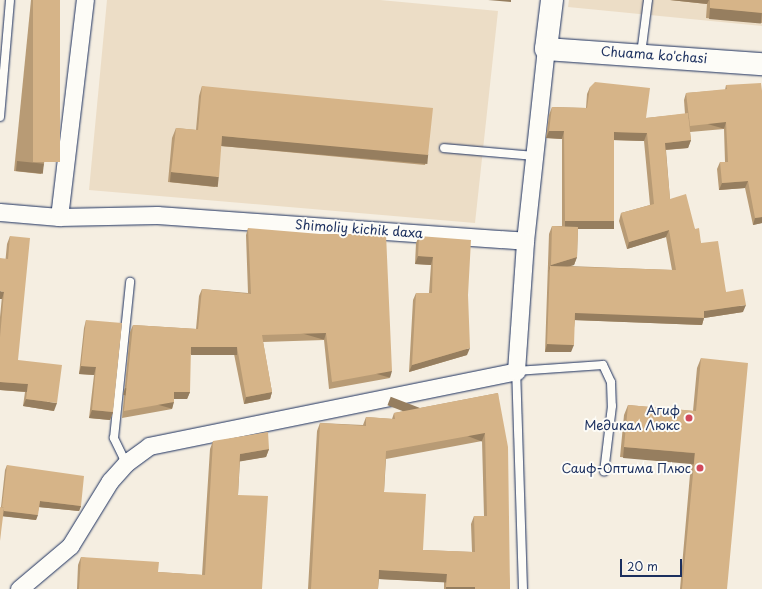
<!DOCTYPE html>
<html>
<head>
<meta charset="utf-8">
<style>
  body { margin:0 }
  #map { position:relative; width:762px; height:589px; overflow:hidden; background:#f5eee1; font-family:"Playpen Sans",sans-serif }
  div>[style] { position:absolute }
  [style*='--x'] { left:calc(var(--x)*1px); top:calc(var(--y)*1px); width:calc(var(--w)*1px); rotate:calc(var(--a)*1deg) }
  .built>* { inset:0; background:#ecddc6 }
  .roads { filter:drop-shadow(0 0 1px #1b2f5e) drop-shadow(0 0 1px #1b2f5e) }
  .lane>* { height:8px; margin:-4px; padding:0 4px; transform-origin:4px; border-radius:4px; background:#fdfcf7 }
  .street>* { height:17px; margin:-8.5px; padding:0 8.5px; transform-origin:8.5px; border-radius:8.5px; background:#fdfcf7 }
  .secondary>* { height:22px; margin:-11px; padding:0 11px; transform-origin:11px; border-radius:11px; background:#fdfcf7 }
  .wall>* { inset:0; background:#b89b75 }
  .shaded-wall>* { inset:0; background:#967e5f; transform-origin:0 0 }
  .building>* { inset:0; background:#d6b488; transform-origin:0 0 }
  .dots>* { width:11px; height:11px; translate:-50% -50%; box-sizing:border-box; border:2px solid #fdfcf7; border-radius:50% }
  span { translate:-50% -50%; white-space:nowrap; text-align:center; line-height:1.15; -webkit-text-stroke:4px #fdfcf7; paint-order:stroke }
  .street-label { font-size:13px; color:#1b2f5e }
  .poi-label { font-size:13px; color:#1b2f5e }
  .right { translate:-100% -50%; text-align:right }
  .scale { position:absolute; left:620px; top:559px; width:62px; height:18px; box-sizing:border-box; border:2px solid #1b2f5e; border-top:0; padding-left:5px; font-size:12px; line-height:14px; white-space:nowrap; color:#1b2f5e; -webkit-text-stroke:3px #fdfcf7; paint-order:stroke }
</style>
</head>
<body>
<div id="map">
  <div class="built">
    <i style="clip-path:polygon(107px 0,380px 0,498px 11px,475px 223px,89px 190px)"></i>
    <i style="clip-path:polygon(569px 0,762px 0,762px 26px,568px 7px)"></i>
  </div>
  <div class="roads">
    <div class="lane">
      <i style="--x:641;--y:54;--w:54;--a:-82.6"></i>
      <i style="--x:0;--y:117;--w:117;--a:-85.1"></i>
      <i style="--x:444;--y:148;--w:90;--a:5.1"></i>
      <i style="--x:126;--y:463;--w:28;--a:-116"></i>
      <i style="--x:114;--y:438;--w:157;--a:-84.1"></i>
      <i style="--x:523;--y:589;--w:218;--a:-91.8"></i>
      <i style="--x:516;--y:371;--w:87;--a:-3.9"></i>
      <i style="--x:603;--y:365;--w:19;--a:65"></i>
      <i style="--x:611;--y:382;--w:24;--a:88"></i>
      <i style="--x:612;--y:406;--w:66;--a:96.9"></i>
    </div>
    <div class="street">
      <i style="--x:0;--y:212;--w:59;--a:4.8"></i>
      <i style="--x:59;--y:217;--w:98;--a:-1.2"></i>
      <i style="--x:157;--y:215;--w:369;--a:4"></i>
      <i style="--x:525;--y:241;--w:193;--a:-83.8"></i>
      <i style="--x:59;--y:217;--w:219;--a:-83.2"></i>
      <i style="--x:19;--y:589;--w:67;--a:-40.1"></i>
      <i style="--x:70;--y:546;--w:76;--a:-58.4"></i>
      <i style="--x:110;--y:481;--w:24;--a:-48"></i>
      <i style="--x:126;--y:463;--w:29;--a:-36"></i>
      <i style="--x:149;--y:446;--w:375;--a:-11.5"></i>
      <i style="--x:516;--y:371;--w:130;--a:-86"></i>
    </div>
    <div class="secondary">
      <i style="--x:552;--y:0;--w:49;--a:97"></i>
      <i style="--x:546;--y:49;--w:217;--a:4"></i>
    </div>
  </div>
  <div class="wall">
    <i style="clip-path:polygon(31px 0,60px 0,44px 164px,41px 174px,14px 171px)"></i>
    <i style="clip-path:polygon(670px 0,762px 0,762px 23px,706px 18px,707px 4px)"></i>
    <i style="clip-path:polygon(evenodd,726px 85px,762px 91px,762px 223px,753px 225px,745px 188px,719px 190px,717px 169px,720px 162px,725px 162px,724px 129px,690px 132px,691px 140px,688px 148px,666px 150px,670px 199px,695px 229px,701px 243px,726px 292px,743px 312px,704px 318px,702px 325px,575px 320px,571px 352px,545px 352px,549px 234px,552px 226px,562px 226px,562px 139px,546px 138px,549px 115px,552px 107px,586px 108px,587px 94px,590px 87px,646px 118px,685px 114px,684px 100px,686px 93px,725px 90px,726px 85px,614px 140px,644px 141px,650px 205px,621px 213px,619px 221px,627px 249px,666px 237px,672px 270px,569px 266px,574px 265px,577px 257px,578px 228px,611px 228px,614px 140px)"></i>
    <i style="clip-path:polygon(202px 86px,428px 155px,425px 165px,221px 146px,215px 187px,168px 182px,172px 138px,176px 128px,196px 130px,199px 96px)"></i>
    <i style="clip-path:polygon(248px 228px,390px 378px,329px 389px,324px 340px,263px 342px,272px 392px,270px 399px,244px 404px,234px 354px,190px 354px,190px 392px,187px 399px,174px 399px,172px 409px,122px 418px,130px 332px,133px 325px,196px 329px,199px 296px,202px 289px,248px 293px,246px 235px)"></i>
    <i style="clip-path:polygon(10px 236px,18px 360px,54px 411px,23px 406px,25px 392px,0 390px,0 317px,7px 244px)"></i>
    <i style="clip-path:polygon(419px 236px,468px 295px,467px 355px,409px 372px,413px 300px,416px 293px,429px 293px,431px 265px,415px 264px,416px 243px)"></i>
    <i style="clip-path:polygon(86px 320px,113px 412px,110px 420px,89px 418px,94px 375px,79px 374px,84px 328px)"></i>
    <i style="clip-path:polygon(701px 358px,727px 589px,680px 589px,691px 463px,620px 457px,624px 415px,628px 405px,693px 411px,697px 368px)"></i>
    <i style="clip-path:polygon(evenodd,498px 393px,510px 589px,444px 589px,444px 582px,379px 579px,378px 589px,308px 589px,317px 431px,320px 423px,363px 425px,366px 417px,392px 419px,394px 413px,498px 393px,482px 441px,484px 516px,474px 516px,471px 524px,472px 552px,423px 550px,384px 492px,386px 459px,482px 441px)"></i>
    <i style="clip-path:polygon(213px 441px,269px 449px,266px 457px,240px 461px,238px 495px,262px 589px,77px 589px,78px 565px,81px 557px,158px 572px,202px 575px,210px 449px)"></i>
    <i style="clip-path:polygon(7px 465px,81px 506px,79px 511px,39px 507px,36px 520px,3px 516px,1px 507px,5px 470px)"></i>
  </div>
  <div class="shaded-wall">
    <i style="clip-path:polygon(488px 0,511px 0,511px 2px)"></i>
    <i style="clip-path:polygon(670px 0,709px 0,707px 4px)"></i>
    <i style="left:710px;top:8px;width:52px;height:11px;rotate:5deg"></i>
    <i style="left:726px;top:122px;width:7px;height:37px;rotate:106deg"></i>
    <i style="clip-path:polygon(549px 131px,564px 131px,562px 139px,546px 138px)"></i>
    <i style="clip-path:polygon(614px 132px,647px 133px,644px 141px,611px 140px)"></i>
    <i style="left:222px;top:136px;width:207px;height:10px;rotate:5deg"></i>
    <i style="clip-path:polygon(691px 140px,688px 148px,662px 150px,665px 143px)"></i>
    <i style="left:17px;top:161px;width:27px;height:10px;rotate:6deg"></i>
    <i style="left:171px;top:172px;width:48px;height:10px;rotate:6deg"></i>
    <i style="clip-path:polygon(748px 181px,745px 188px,719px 190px,722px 183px)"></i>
    <i style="clip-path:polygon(762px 217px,762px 223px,753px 225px,755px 218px)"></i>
    <i style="left:565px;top:221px;width:49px;height:8px"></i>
    <i style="clip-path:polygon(669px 230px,666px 237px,627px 249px,629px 242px)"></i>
    <i style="clip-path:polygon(418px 256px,433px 257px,431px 265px,415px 264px)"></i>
    <i style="clip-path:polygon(577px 257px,574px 265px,550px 272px,550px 266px,548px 273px,551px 265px)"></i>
    <i style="clip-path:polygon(0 291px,4px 292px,2px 299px,0 299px)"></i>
    <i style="clip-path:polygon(746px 305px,743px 312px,704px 318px,702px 325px,572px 320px,575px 313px,704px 311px)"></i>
    <i style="left:326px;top:333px;width:7px;height:64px;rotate:106deg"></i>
    <i style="clip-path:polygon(547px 344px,574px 345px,571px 352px,545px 352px)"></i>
    <i style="left:191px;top:347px;width:46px;height:8px"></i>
    <i style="clip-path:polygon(470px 348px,467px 355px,409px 372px,412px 365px)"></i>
    <i style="clip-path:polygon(81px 366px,96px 367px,94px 375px,79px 374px)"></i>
    <i style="left:392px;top:371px;width:7px;height:61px;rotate:106deg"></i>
    <i style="left:0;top:382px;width:28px;height:8px;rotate:4deg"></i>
    <i style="clip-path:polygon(174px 392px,190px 392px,187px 399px,172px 399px)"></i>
    <i style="clip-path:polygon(272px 392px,270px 399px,244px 404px,246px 397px)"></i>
    <i style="clip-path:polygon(26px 399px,57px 403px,54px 411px,23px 406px)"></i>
    <i style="left:174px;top:402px;width:7px;height:51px;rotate:106deg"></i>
    <i style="clip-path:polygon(92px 410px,113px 412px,110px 420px,89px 418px)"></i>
    <i style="left:485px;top:433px;width:9px;height:101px;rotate:111deg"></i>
    <i style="left:624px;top:447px;width:71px;height:11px;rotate:5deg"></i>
    <i style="clip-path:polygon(269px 449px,266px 457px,237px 462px,240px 454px)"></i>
    <i style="clip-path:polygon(40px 501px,81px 506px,79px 511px,38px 507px)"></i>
    <i style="clip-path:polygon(2px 510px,38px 515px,36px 520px,0 516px)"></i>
    <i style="left:379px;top:570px;width:68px;height:9px;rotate:3deg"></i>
    <i style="left:446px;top:587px;width:29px;height:2px"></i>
  </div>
  <div class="building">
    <i style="left:33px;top:0;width:27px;height:162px"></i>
    <i style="clip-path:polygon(710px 0,762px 0,762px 13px,710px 8px)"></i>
    <i style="clip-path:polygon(595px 82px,650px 88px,646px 118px,688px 113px,691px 140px,665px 143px,670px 199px,686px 194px,695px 229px,699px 228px,701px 243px,718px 241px,726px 292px,743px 289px,746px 305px,704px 311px,704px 318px,575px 313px,574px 345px,547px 344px,550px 266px,676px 270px,669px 230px,629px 242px,621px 213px,654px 204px,647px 133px,614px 132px,614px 221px,565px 221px,564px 131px,549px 131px,552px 107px,587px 108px,590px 87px)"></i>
    <i style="clip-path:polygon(761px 83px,762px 91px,762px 217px,755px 218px,748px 181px,722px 183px,720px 162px,728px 162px,726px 122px,690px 126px,686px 93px,727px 89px,726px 85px)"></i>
    <i style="clip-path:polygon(202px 86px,433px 108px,428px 155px,222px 136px,219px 177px,171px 172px,176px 128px,198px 130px)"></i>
    <i style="clip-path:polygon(552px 226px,578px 227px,577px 257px,551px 265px)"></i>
    <i style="clip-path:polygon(248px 228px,320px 234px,386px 234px,392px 371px,332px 382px,326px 333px,262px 335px,272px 392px,246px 397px,237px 347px,191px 347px,190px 392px,174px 392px,174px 402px,124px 411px,133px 325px,198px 329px,202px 289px,251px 294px)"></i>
    <i style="clip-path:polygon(10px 236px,30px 238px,18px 360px,62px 365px,57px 403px,26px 399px,28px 384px,0 382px,0 337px,4px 292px,0 291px,0 258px,8px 259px)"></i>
    <i style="clip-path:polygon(419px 236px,471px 240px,468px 295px,470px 348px,412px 365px,416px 293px,432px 293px,433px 257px,418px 256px)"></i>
    <i style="clip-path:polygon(86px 320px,122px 323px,113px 412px,92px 410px,96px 367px,81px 366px)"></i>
    <i style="clip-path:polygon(701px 358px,748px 363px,727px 589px,682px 589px,695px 453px,624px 447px,628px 405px,696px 411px)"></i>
    <i style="clip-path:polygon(evenodd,498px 393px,508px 447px,510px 589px,475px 589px,475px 587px,446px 587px,447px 574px,379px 570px,378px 589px,311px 589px,320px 423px,366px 426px,366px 417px,395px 419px,394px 413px,498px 393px,485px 433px,487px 516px,474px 516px,475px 552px,423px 550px,426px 494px,384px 492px,386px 451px,485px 433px)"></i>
    <i style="clip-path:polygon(268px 432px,269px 449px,240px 454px,238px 495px,268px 496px,262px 589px,79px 589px,81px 557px,159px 562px,158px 572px,205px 575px,213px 441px)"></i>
    <i style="clip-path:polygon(7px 465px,84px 476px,81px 506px,40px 501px,38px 515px,4px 511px,4px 508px,2px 507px)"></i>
    <i style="clip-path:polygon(0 507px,4px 508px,0 541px)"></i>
  </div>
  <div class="dots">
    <i style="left:689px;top:418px;background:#d1495b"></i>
    <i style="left:700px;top:468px;background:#d1495b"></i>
  </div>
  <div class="street-label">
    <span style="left:654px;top:55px;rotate:4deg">Chuama ko'chasi</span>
    <span style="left:359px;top:229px;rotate:4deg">Shimoliy kichik daxa</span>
  </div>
  <div class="poi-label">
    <span class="right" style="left:680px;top:418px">Агиф<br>Медикал Люкс</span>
    <span class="right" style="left:691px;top:468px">Саиф-Оптима Плюс</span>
  </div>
  <div class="scale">20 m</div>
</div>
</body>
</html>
